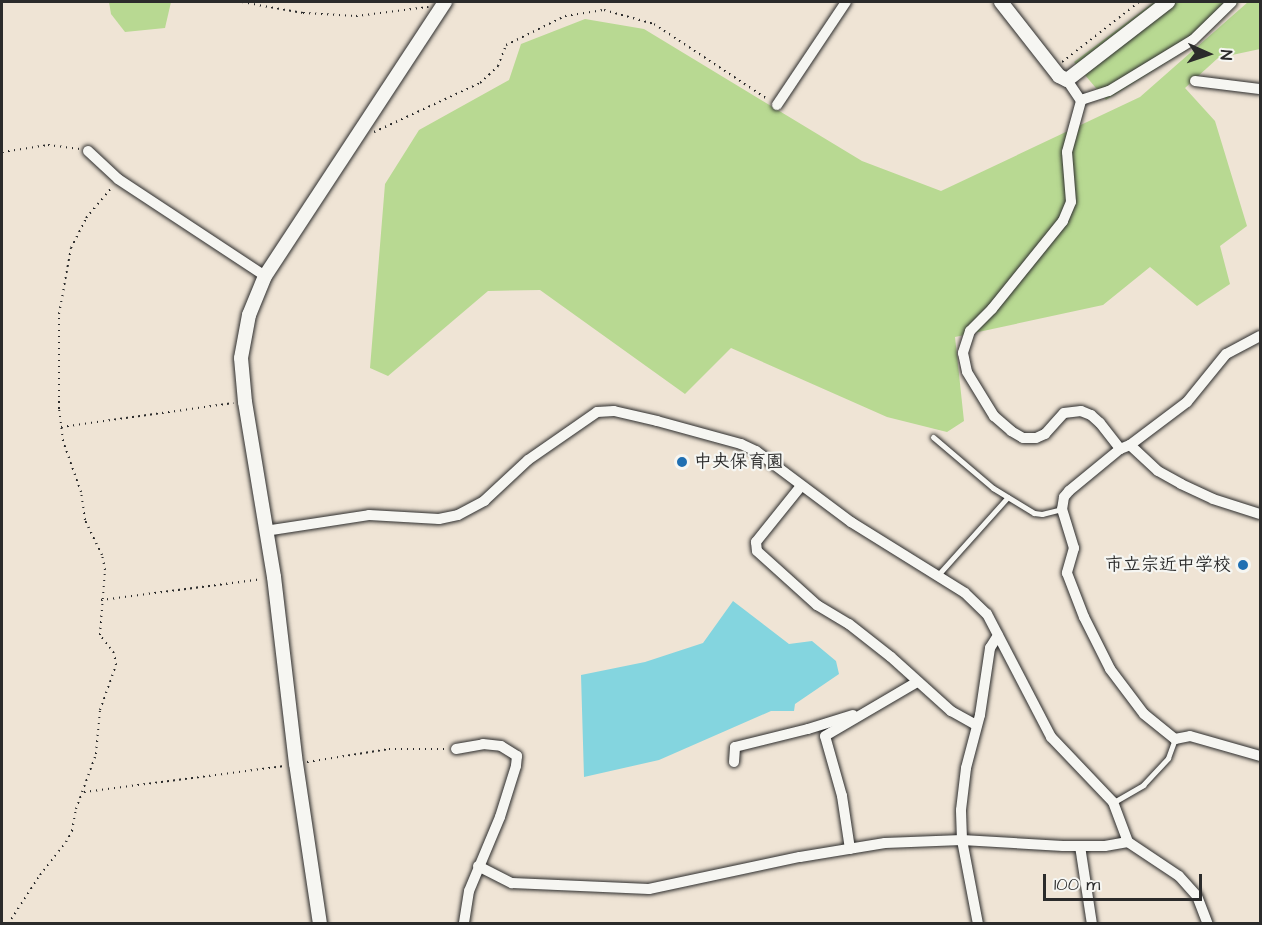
<!DOCTYPE html>
<html>
<head>
<meta charset="utf-8">
<style>
  body { margin:0 }
  #map { position:relative; width:1262px; height:925px; overflow:hidden; background:#efe4d5; font-family:"Architects Daughter","Klee One",sans-serif }
  div>[style] { position:absolute }
  [style*='--x'] { left:calc(var(--x)*1px); top:calc(var(--y)*1px); width:calc(var(--w)*1px); rotate:calc(var(--a)*1deg) }
  .green>* { inset:0; background:#b8d992 }
  .water>* { inset:0; background:#84d5df }
  .path>* { height:2px; margin-top:-1px; transform-origin:0; background:repeating-linear-gradient(90deg,#2b2b2b 0 1.5px,transparent 0 6px) }
  .roads { filter:drop-shadow(0 0 2px #2b2b2b) drop-shadow(0 0 2px #2b2b2b) }
  .service>* { height:5px; margin:-2.5px; padding:0 2.5px; transform-origin:2.5px; border-radius:2.5px; background:#f6f6f2 }
  .minor>* { height:10px; margin:-5px; padding:0 5px; transform-origin:5px; border-radius:5px; background:#f6f6f2 }
  .tertiary>* { height:14px; margin:-7px; padding:0 7px; transform-origin:7px; border-radius:7px; background:#f6f6f2 }
  .dots>* { width:16px; height:16px; translate:-50% -50%; box-sizing:border-box; border:3px solid #f6f6f2; border-radius:50% }
  span { translate:-50% -50%; white-space:nowrap; text-align:center; line-height:1.15; -webkit-text-stroke:4.5px #f6f6f2; paint-order:stroke }
  .poi-label { font-size:18px; color:#2b2b2b; font-weight:700 }
  .left { translate:0 -50%; text-align:left }
  .right { translate:-100% -50%; text-align:right }
  .frame { position:absolute; inset:0; border:3px solid #2b2b2b; pointer-events:none }
  .north { position:absolute; left:1178px; top:24px; width:60px; height:60px; -webkit-text-stroke:4px #f6f6f2; paint-order:stroke; rotate:93deg; font-size:16px; font-weight:700; line-height:24px; text-align:center; color:#2b2b2b }
  .north::after { content:''; display:block; margin:auto; width:21px; height:27px; background:#2b2b2b; clip-path:polygon(50% 0,100% 100%,50% 72%,0 100%) }
  .scale { position:absolute; left:1043px; top:874px; width:159px; height:27px; box-sizing:border-box; border:3px solid #2b2b2b; border-top:0; padding-left:8px; font-size:18px; line-height:21px; white-space:nowrap; color:#2b2b2b; -webkit-text-stroke:4px #f6f6f2; paint-order:stroke }
</style>
</head>
<body>
<div id="map">
  <div class="green">
    <i style="clip-path:polygon(109px 2px,171px 2px,165px 28px,125px 32px,111px 14px)"></i>
    <i style="clip-path:polygon(1154px 2px,1239px 2px,1194px 45px,1106px 100px,1074px 62px)"></i>
    <i style="clip-path:polygon(1248px 2px,1260px 2px,1260px 49px,1218px 58px,1185px 88px,1215px 121px,1247px 226px,1220px 246px,1230px 284px,1197px 306px,1150px 267px,1103px 305px,955px 337px,964px 421px,947px 432px,887px 417px,731px 348px,685px 394px,540px 290px,488px 291px,388px 376px,370px 368px,385px 184px,419px 130px,509px 80px,521px 44px,585px 19px,644px 29px,862px 161px,941px 191px,1140px 97px)"></i>
  </div>
  <div class="water">
    <i style="clip-path:polygon(733px 601px,789px 644px,812px 641px,836px 661px,839px 674px,795px 704px,794px 711px,771px 711px,659px 760px,584px 777px,581px 675px,645px 662px,703px 643px)"></i>
  </div>
  <div class="path">
    <i style="--x:242;--y:2;--w:62;--a:10.2"></i>
    <i style="--x:303;--y:13;--w:53;--a:3.2"></i>
    <i style="--x:356;--y:16;--w:73;--a:-7.1"></i>
    <i style="--x:1062;--y:62;--w:98;--a:-37.9"></i>
    <i style="--x:374;--y:132;--w:117;--a:-24.8"></i>
    <i style="--x:480;--y:83;--w:25;--a:-43"></i>
    <i style="--x:498;--y:66;--w:22;--a:-69"></i>
    <i style="--x:506;--y:45;--w:66;--a:-26.2"></i>
    <i style="--x:565;--y:16;--w:39;--a:-9"></i>
    <i style="--x:604;--y:10;--w:52;--a:15.6"></i>
    <i style="--x:654;--y:24;--w:138;--a:33.5"></i>
    <i style="--x:2;--y:152;--w:47;--a:-8.7"></i>
    <i style="--x:48;--y:145;--w:32;--a:7"></i>
    <i style="--x:61;--y:427;--w:174;--a:-7.9"></i>
    <i style="--x:101;--y:600;--w:162;--a:-7.4"></i>
    <i style="--x:307;--y:762;--w:83;--a:-9"></i>
    <i style="--x:389;--y:749;--w:58;--a:0"></i>
    <i style="--x:84;--y:792;--w:202;--a:-7.4"></i>
    <i style="--x:8;--y:924;--w:59;--a:-56.9"></i>
    <i style="--x:40;--y:875;--w:42;--a:-51.8"></i>
    <i style="--x:66;--y:842;--w:13;--a:-61"></i>
    <i style="--x:72;--y:831;--w:22;--a:-80"></i>
    <i style="--x:76;--y:809;--w:59;--a:-70"></i>
    <i style="--x:96;--y:754;--w:44;--a:-84.8"></i>
    <i style="--x:100;--y:710;--w:48;--a:-70.4"></i>
    <i style="--x:116;--y:665;--w:12;--a:-99"></i>
    <i style="--x:114;--y:653;--w:23;--a:-128"></i>
    <i style="--x:100;--y:635;--w:65;--a:-85.6"></i>
    <i style="--x:105;--y:570;--w:15;--a:-101"></i>
    <i style="--x:102;--y:555;--w:39;--a:-116"></i>
    <i style="--x:85;--y:520;--w:28;--a:-98"></i>
    <i style="--x:81;--y:492;--w:54;--a:-109.4"></i>
    <i style="--x:63;--y:441;--w:32;--a:-97"></i>
    <i style="--x:59;--y:409;--w:95;--a:-90"></i>
    <i style="--x:59;--y:314;--w:67;--a:-79.7"></i>
    <i style="--x:71;--y:248;--w:34;--a:-63"></i>
    <i style="--x:86;--y:218;--w:42;--a:-49.8"></i>
  </div>
  <div class="roads">
    <div class="service">
      <i style="--x:933;--y:437;--w:79;--a:40.4"></i>
      <i style="--x:993;--y:488;--w:48;--a:31.4"></i>
      <i style="--x:1034;--y:513;--w:8;--a:7"></i>
      <i style="--x:1042;--y:514;--w:21;--a:-14"></i>
      <i style="--x:937;--y:576;--w:106;--a:-48.1"></i>
      <i style="--x:1114;--y:802;--w:34;--a:-30"></i>
      <i style="--x:1143;--y:785;--w:37;--a:-47"></i>
      <i style="--x:1168;--y:758;--w:20;--a:-70"></i>
    </div>
    <div class="minor">
      <i style="--x:1067;--y:80;--w:25;--a:56"></i>
      <i style="--x:1081;--y:101;--w:53;--a:105.4"></i>
      <i style="--x:1067;--y:152;--w:50;--a:85.4"></i>
      <i style="--x:1071;--y:202;--w:21;--a:113"></i>
      <i style="--x:1063;--y:221;--w:113;--a:128.9"></i>
      <i style="--x:992;--y:309;--w:31;--a:135"></i>
      <i style="--x:970;--y:331;--w:23;--a:108"></i>
      <i style="--x:963;--y:353;--w:19;--a:78"></i>
      <i style="--x:967;--y:372;--w:52;--a:58.5"></i>
      <i style="--x:994;--y:416;--w:23;--a:41"></i>
      <i style="--x:1011;--y:431;--w:14;--a:30"></i>
      <i style="--x:1023;--y:438;--w:13;--a:0"></i>
      <i style="--x:1036;--y:438;--w:10;--a:-24"></i>
      <i style="--x:1045;--y:434;--w:28;--a:-48"></i>
      <i style="--x:1064;--y:413;--w:17;--a:-7"></i>
      <i style="--x:1081;--y:411;--w:11;--a:22"></i>
      <i style="--x:1091;--y:415;--w:12;--a:42"></i>
      <i style="--x:1100;--y:423;--w:33;--a:52"></i>
      <i style="--x:1195;--y:81;--w:65;--a:7"></i>
      <i style="--x:1081;--y:100;--w:29;--a:-18"></i>
      <i style="--x:1109;--y:91;--w:98;--a:-31.3"></i>
      <i style="--x:1193;--y:40;--w:54;--a:-44.3"></i>
      <i style="--x:777;--y:105;--w:124;--a:-56.2"></i>
      <i style="--x:88;--y:151;--w:41;--a:43"></i>
      <i style="--x:118;--y:179;--w:176;--a:33.4"></i>
      <i style="--x:1260;--y:336;--w:38;--a:152"></i>
      <i style="--x:1226;--y:354;--w:62;--a:129.1"></i>
      <i style="--x:1187;--y:402;--w:71;--a:143"></i>
      <i style="--x:1130;--y:445;--w:11;--a:158"></i>
      <i style="--x:1120;--y:449;--w:66;--a:140.5"></i>
      <i style="--x:1069;--y:491;--w:8;--a:130"></i>
      <i style="--x:1064;--y:497;--w:12;--a:99"></i>
      <i style="--x:1062;--y:509;--w:41;--a:72.9"></i>
      <i style="--x:1074;--y:548;--w:26;--a:106"></i>
      <i style="--x:1067;--y:573;--w:47;--a:68.9"></i>
      <i style="--x:1084;--y:617;--w:58;--a:63.4"></i>
      <i style="--x:1110;--y:669;--w:56;--a:52.9"></i>
      <i style="--x:1144;--y:714;--w:40;--a:39"></i>
      <i style="--x:1175;--y:739;--w:15;--a:-11"></i>
      <i style="--x:1190;--y:736;--w:73;--a:15.9"></i>
      <i style="--x:1130;--y:445;--w:38;--a:43"></i>
      <i style="--x:1158;--y:471;--w:26;--a:29"></i>
      <i style="--x:1181;--y:484;--w:35;--a:25"></i>
      <i style="--x:1213;--y:499;--w:49;--a:17.7"></i>
      <i style="--x:801;--y:486;--w:72;--a:128.8"></i>
      <i style="--x:756;--y:542;--w:9;--a:84"></i>
      <i style="--x:757;--y:551;--w:81;--a:42"></i>
      <i style="--x:817;--y:605;--w:37;--a:31"></i>
      <i style="--x:849;--y:624;--w:53;--a:38.2"></i>
      <i style="--x:891;--y:657;--w:81;--a:42"></i>
      <i style="--x:951;--y:711;--w:29;--a:29"></i>
      <i style="--x:265;--y:531;--w:105;--a:-8.7"></i>
      <i style="--x:369;--y:515;--w:70;--a:3.3"></i>
      <i style="--x:439;--y:519;--w:19;--a:-12"></i>
      <i style="--x:458;--y:515;--w:30;--a:-28"></i>
      <i style="--x:484;--y:501;--w:60;--a:-43"></i>
      <i style="--x:528;--y:460;--w:84;--a:-34.8"></i>
      <i style="--x:597;--y:412;--w:17;--a:-3"></i>
      <i style="--x:614;--y:411;--w:44;--a:13.1"></i>
      <i style="--x:657;--y:421;--w:87;--a:15.3"></i>
      <i style="--x:741;--y:444;--w:17;--a:25"></i>
      <i style="--x:756;--y:451;--w:119;--a:36.8"></i>
      <i style="--x:851;--y:522;--w:134;--a:31.9"></i>
      <i style="--x:965;--y:593;--w:30;--a:44"></i>
      <i style="--x:987;--y:614;--w:139;--a:62.5"></i>
      <i style="--x:1051;--y:737;--w:90;--a:46.4"></i>
      <i style="--x:1113;--y:802;--w:43;--a:69.4"></i>
      <i style="--x:1128;--y:842;--w:61;--a:33.7"></i>
      <i style="--x:1179;--y:876;--w:27;--a:48"></i>
      <i style="--x:1197;--y:896;--w:30;--a:69"></i>
      <i style="--x:456;--y:749;--w:27;--a:-10"></i>
      <i style="--x:483;--y:744;--w:18;--a:6"></i>
      <i style="--x:501;--y:746;--w:19;--a:32"></i>
      <i style="--x:517;--y:756;--w:10;--a:96"></i>
      <i style="--x:516;--y:766;--w:53;--a:107.4"></i>
      <i style="--x:500;--y:817;--w:80;--a:112.7"></i>
      <i style="--x:469;--y:891;--w:33;--a:99"></i>
      <i style="--x:734;--y:762;--w:15;--a:-86"></i>
      <i style="--x:735;--y:747;--w:75;--a:-13.9"></i>
      <i style="--x:808;--y:729;--w:47;--a:-17.3"></i>
      <i style="--x:1080;--y:846;--w:79;--a:81.3"></i>
      <i style="--x:850;--y:849;--w:54;--a:-98.6"></i>
      <i style="--x:842;--y:796;--w:62;--a:-105.8"></i>
      <i style="--x:825;--y:736;--w:107;--a:-30.4"></i>
      <i style="--x:478;--y:866;--w:38;--a:27"></i>
      <i style="--x:512;--y:883;--w:137;--a:2.5"></i>
      <i style="--x:649;--y:889;--w:154;--a:-12"></i>
      <i style="--x:800;--y:857;--w:86;--a:-9.4"></i>
      <i style="--x:885;--y:843;--w:77;--a:-2.2"></i>
      <i style="--x:962;--y:840;--w:101;--a:3.4"></i>
      <i style="--x:1063;--y:846;--w:42;--a:0"></i>
      <i style="--x:1105;--y:846;--w:23;--a:-10"></i>
      <i style="--x:978;--y:924;--w:86;--a:-100.8"></i>
      <i style="--x:962;--y:840;--w:30;--a:-92"></i>
      <i style="--x:961;--y:810;--w:42;--a:-83.2"></i>
      <i style="--x:966;--y:768;--w:55;--a:-75.2"></i>
      <i style="--x:980;--y:715;--w:68;--a:-81.5"></i>
      <i style="--x:990;--y:648;--w:15;--a:-58"></i>
    </div>
    <div class="tertiary">
      <i style="--x:1001;--y:2;--w:94;--a:51.9"></i>
      <i style="--x:1059;--y:76;--w:9;--a:27"></i>
      <i style="--x:1067;--y:80;--w:128;--a:-37.7"></i>
      <i style="--x:320;--y:924;--w:162;--a:-98.5"></i>
      <i style="--x:296;--y:764;--w:188;--a:-96.7"></i>
      <i style="--x:274;--y:577;--w:177;--a:-99.4"></i>
      <i style="--x:245;--y:402;--w:44;--a:-95.2"></i>
      <i style="--x:241;--y:358;--w:44;--a:-79.5"></i>
      <i style="--x:249;--y:315;--w:42;--a:-67.7"></i>
      <i style="--x:265;--y:276;--w:328;--a:-56.7"></i>
    </div>
  </div>
  <div class="dots">
    <i style="left:682px;top:462px;background:#1f6fb2"></i>
    <i style="left:1243px;top:565px;background:#1f6fb2"></i>
  </div>
  <div class="poi-label">
    <span class="left" style="left:694px;top:462px">中央保育園</span>
    <span class="right" style="left:1231px;top:565px">市立宗近中学校</span>
  </div>
  <div class="frame"></div>
  <div class="north">N</div>
  <div class="scale">100 m</div>
</div>
</body>
</html>
